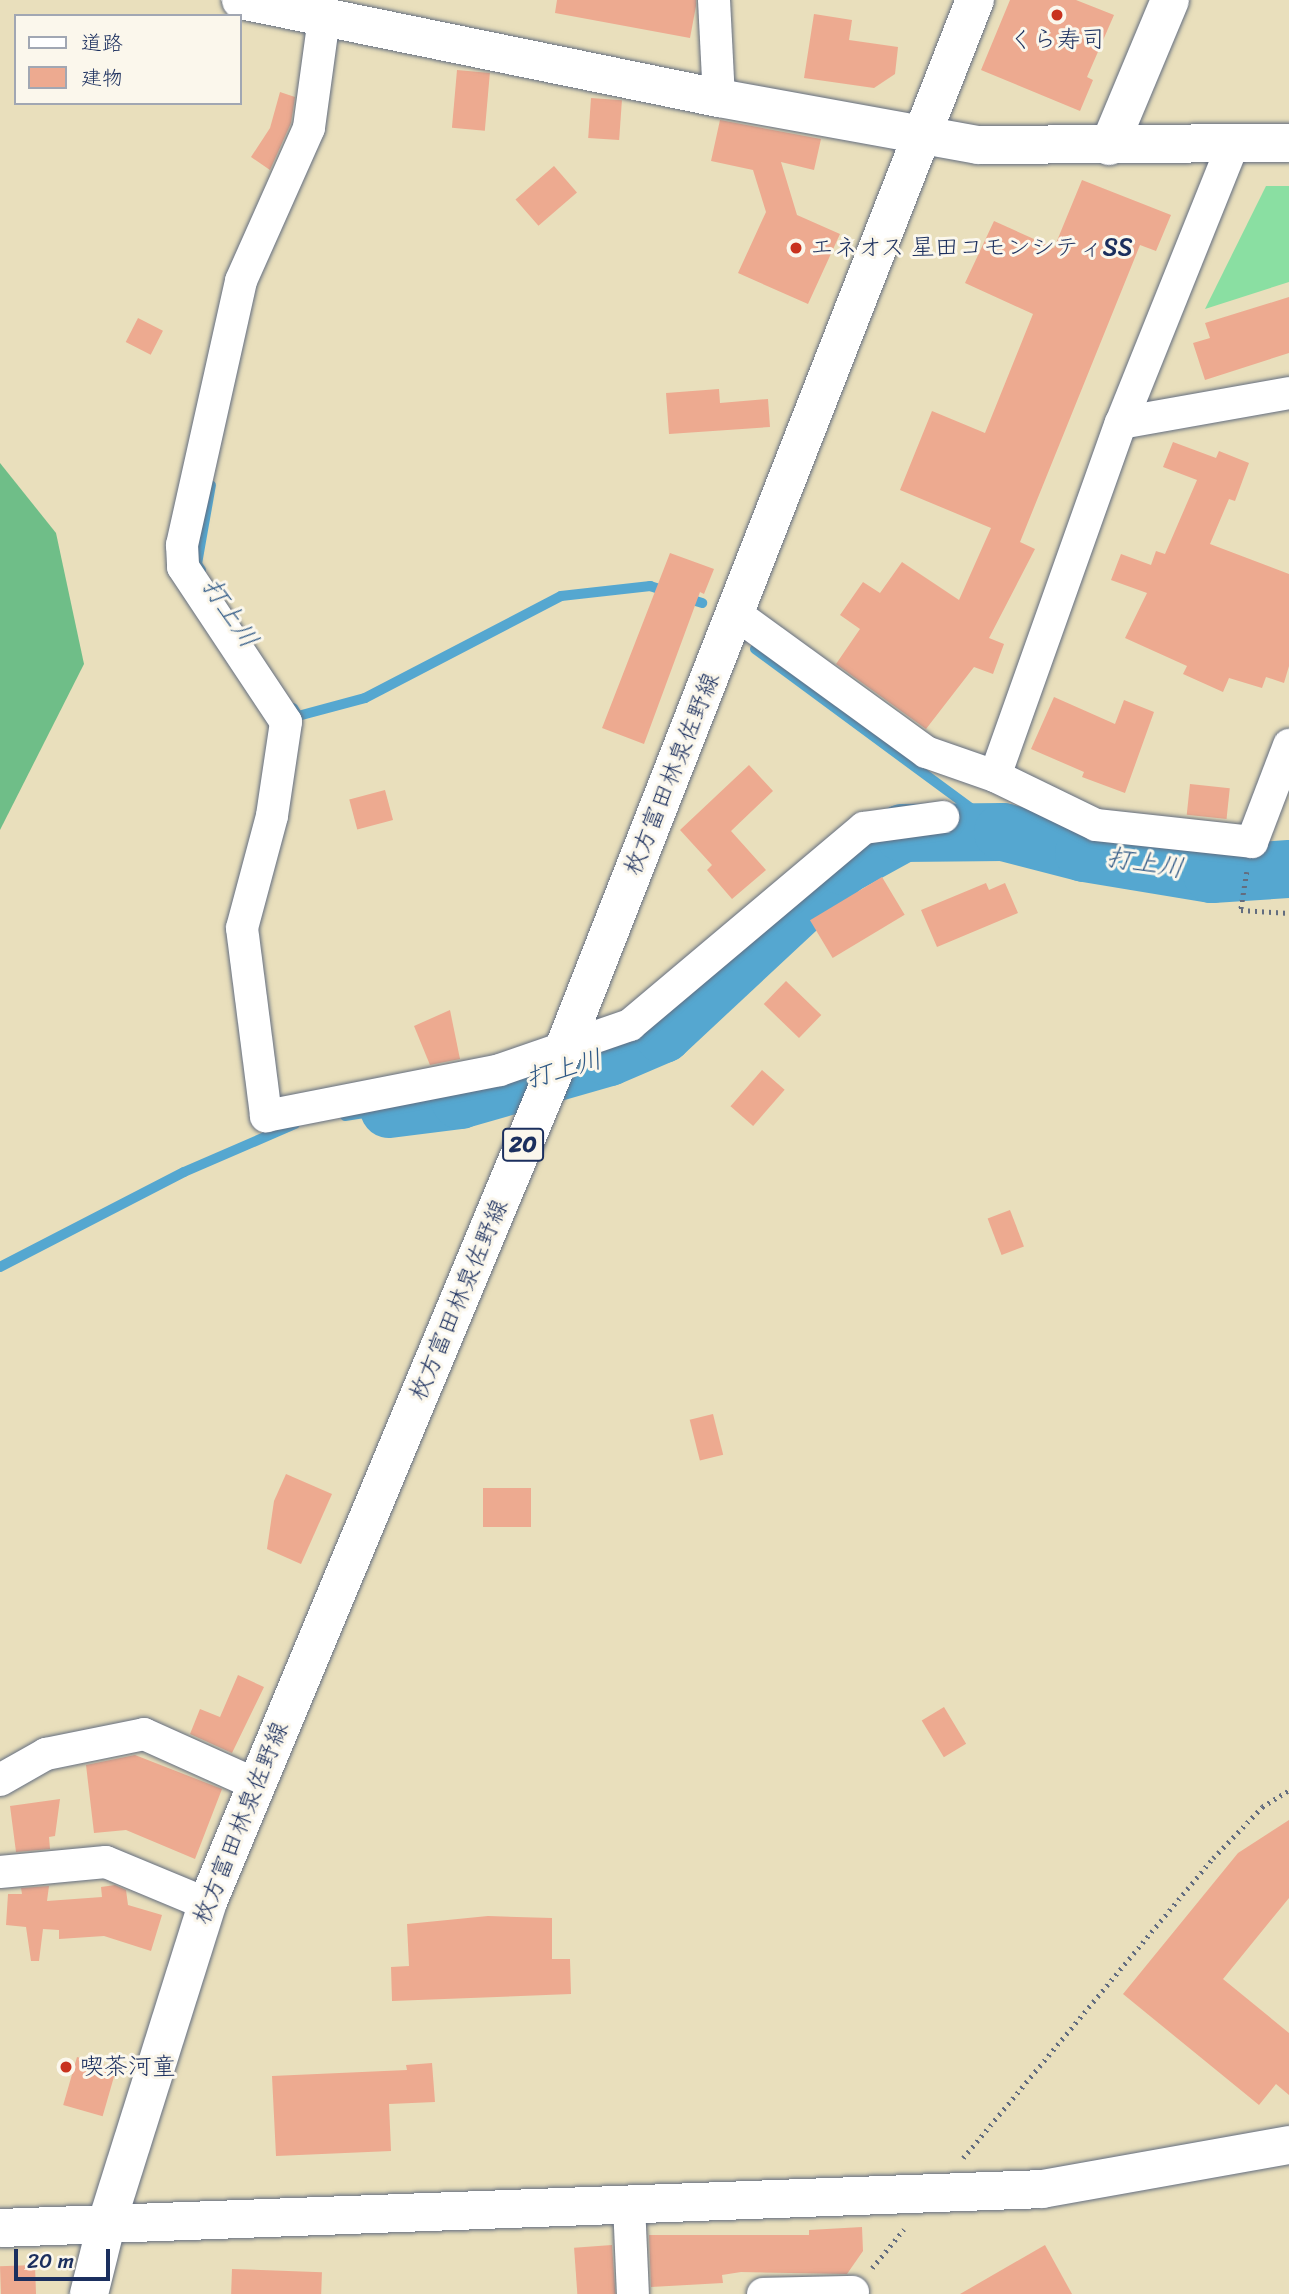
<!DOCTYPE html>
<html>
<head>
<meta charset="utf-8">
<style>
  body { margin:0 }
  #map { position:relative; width:1289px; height:2294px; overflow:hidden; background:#e9dfbc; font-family:Sriracha,"Klee One",sans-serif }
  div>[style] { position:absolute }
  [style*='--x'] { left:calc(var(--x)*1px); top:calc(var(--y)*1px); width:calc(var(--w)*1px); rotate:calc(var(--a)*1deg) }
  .green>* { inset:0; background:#8adfa2 }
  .forest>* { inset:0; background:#6fbe88 }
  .stream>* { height:10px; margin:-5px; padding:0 5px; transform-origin:5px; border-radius:5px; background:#55a7d0 }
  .river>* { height:58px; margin:-29px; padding:0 29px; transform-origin:29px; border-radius:29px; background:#55a7d0 }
  .building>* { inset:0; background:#edaa90; transform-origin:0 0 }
  .path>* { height:4.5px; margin-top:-2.25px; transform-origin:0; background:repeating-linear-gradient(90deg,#636d7f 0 2px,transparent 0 7px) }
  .roads { filter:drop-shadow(0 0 2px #636d7f) drop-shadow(0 0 2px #636d7f) }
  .minor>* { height:32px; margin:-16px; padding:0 16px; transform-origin:16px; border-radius:16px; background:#fff }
  .tertiary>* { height:38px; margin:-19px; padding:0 19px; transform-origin:19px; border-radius:19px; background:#fff }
  .primary>* { height:38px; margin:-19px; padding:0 19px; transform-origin:19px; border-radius:19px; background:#fff }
  .dots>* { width:19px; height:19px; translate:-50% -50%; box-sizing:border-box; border:4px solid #fbf7ec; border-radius:50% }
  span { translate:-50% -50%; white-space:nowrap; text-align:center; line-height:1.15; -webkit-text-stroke:6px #fbf7ec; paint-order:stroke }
  .shield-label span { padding:2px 5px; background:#fbf7ec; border:2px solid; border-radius:5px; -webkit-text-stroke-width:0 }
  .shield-label { font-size:23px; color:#1b2f5e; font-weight:700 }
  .poi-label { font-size:24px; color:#1b2f5e }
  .left { translate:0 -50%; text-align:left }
  .street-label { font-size:24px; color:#1b2f5e }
  .water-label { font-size:26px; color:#2f5986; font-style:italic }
  .legend { position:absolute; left:14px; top:14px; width:228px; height:91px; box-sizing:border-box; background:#fbf7ec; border:2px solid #a1a7b3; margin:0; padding:9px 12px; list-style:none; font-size:21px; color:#1b2f5e }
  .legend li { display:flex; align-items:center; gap:14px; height:35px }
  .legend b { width:35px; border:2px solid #a1a7b3 }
  .scale { position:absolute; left:14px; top:2249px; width:96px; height:32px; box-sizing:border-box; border:4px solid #1b2f5e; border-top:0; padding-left:9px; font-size:21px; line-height:24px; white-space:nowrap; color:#1b2f5e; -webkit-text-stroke:5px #fbf7ec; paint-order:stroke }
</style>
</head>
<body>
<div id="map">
  <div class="green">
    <i style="clip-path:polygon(1266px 186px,1289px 186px,1289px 282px,1205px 309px)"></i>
  </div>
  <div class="forest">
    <i style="clip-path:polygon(0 463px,56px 533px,84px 664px,0 830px)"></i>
  </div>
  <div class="stream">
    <i style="--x:201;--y:570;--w:7;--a:-124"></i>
    <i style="--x:197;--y:564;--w:80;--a:-80"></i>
    <i style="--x:686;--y:598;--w:17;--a:17"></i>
    <i style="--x:755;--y:649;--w:308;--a:36.4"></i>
    <i style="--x:293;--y:708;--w:9;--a:58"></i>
    <i style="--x:298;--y:716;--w:69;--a:-15"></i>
    <i style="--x:365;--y:698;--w:221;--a:-27.5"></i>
    <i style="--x:561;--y:596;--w:90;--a:-6.4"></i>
    <i style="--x:650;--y:586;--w:19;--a:18"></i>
    <i style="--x:345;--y:1116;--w:45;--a:-9"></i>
    <i style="--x:0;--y:1267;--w:207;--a:-27.3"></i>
    <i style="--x:184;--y:1172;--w:121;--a:-23.4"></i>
  </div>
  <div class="river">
    <i style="--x:389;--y:1109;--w:72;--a:-7.2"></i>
    <i style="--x:460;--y:1100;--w:155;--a:-16.1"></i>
    <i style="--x:609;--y:1057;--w:59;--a:-23.1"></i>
    <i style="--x:663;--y:1034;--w:246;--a:-43"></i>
    <i style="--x:843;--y:866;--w:68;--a:-28.8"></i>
    <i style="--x:903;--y:833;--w:100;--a:-0.6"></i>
    <i style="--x:1003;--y:832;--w:84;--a:14.5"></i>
    <i style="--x:1084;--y:853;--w:130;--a:9.3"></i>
    <i style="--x:1212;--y:874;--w:77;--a:-3.7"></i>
  </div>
  <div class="building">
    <i style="clip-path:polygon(557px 0,696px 0,696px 6px,690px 38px,555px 13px)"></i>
    <i style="clip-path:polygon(1010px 0,1076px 0,1114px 15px,1087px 77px,1093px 80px,1080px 111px,981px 70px)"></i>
    <i style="clip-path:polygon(814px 14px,852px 20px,849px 40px,898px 47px,895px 74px,874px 88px,804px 78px)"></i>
    <i style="left:457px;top:70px;width:33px;height:58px;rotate:5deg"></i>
    <i style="clip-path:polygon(280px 92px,295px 97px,291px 123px,270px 170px,251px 157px,270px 128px)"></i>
    <i style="left:591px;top:98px;width:31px;height:40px;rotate:4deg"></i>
    <i style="clip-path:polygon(720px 120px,821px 139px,814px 170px,781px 162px,797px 215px,840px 234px,808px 304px,738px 273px,766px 212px,753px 170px,711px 161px)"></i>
    <i style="left:554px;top:166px;width:35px;height:51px;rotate:49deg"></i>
    <i style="clip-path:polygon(1082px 180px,1171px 215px,1156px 251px,1140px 245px,1020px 542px,1035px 549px,989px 638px,1004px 644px,993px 674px,974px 667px,926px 729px,836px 664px,860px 629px,840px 615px,863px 582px,880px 593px,902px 562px,959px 600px,991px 528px,900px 490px,932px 411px,985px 433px,1033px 314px,965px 283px,994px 221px,1054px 248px)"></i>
    <i style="clip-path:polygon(1289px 297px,1289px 353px,1205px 380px,1193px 343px,1210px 338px,1205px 323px)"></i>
    <i style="left:138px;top:318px;width:28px;height:27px;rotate:27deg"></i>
    <i style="clip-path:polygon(719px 389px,720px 403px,768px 399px,770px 427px,669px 434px,666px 393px)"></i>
    <i style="clip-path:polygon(1173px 442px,1216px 458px,1219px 451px,1249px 463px,1235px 501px,1229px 499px,1210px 544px,1289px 574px,1289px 666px,1284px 683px,1266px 677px,1262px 688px,1229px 678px,1223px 692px,1183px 674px,1187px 666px,1125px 638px,1147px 593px,1111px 580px,1121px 554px,1151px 565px,1156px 551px,1165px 554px,1197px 480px,1163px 467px)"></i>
    <i style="clip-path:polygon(670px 553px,714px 569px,704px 594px,700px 592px,644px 744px,602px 728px)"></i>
    <i style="clip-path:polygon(1054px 697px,1115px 724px,1124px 700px,1154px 712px,1125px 793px,1082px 777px,1084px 772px,1031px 749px)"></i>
    <i style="clip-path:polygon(749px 765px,773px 791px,731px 831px,766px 870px,732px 899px,707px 870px,712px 865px,680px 830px)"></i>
    <i style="left:1190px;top:784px;width:40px;height:31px;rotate:6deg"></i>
    <i style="left:385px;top:790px;width:31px;height:37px;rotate:75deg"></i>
    <i style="left:882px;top:877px;width:44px;height:84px;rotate:59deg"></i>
    <i style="clip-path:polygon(986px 883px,989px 890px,1005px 883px,1018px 913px,937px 947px,921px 910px)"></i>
    <i style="left:786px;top:981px;width:49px;height:32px;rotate:44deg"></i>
    <i style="clip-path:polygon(450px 1010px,460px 1059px,430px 1065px,414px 1026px)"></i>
    <i style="left:762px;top:1070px;width:30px;height:48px;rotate:41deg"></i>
    <i style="left:1010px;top:1210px;width:39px;height:24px;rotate:69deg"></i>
    <i style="left:713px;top:1414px;width:42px;height:24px;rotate:76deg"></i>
    <i style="clip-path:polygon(286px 1474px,332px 1494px,301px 1564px,267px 1549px,274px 1501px)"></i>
    <i style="left:483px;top:1488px;width:48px;height:39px"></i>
    <i style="clip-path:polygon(238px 1675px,264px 1687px,232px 1753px,190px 1734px,200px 1709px,220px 1717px)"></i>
    <i style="left:944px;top:1707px;width:43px;height:26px;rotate:59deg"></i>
    <i style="clip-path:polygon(135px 1755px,222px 1789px,195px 1859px,126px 1830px,94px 1833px,86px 1765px)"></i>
    <i style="clip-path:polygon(60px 1799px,55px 1836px,49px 1837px,50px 1849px,16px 1852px,10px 1806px)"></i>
    <i style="clip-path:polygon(1289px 1820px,1289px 1898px,1223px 1979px,1289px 2033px,1289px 2095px,1276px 2084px,1259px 2105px,1123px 1994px,1238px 1853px)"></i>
    <i style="clip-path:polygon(115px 1885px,126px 1890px,128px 1905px,162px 1915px,151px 1951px,104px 1936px,59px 1939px,59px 1930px,43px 1929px,39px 1961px,31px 1961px,26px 1927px,6px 1925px,8px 1894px,22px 1894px,21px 1888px,49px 1886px,47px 1901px,102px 1897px,101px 1887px)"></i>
    <i style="clip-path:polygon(488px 1916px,552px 1918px,552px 1959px,570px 1959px,571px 1994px,392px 2001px,391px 1967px,409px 1966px,407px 1924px)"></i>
    <i style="left:77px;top:2057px;width:41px;height:50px;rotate:16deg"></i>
    <i style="clip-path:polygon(432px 2063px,435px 2102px,389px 2104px,391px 2151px,276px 2156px,272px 2076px,407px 2070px,406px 2065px)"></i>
    <i style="clip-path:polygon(862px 2227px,863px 2251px,847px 2274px,741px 2272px,722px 2275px,723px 2283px,651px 2287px,649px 2235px,809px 2235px,809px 2230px)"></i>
    <i style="left:612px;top:2245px;width:49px;height:38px;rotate:86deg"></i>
    <i style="clip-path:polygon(1045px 2245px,1072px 2294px,960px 2294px)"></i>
    <i style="left:35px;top:2265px;width:29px;height:35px;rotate:88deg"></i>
    <i style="left:232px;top:2269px;width:90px;height:25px;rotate:2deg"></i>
  </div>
  <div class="path">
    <i style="--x:1247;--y:872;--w:38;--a:99"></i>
    <i style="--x:1241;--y:910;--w:48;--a:3.6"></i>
    <i style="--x:963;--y:2158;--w:391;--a:-50.2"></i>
    <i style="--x:1213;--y:1858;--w:71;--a:-46.1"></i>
    <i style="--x:1262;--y:1807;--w:32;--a:-32"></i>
    <i style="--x:872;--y:2268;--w:50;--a:-50.6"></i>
  </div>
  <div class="roads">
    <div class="minor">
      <i style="--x:714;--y:0;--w:98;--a:87.1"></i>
      <i style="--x:324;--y:18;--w:111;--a:97.8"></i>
      <i style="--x:309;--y:128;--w:167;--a:114"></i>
      <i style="--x:241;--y:281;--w:271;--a:102.6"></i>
      <i style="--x:182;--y:545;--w:22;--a:87"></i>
      <i style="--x:183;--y:567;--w:186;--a:56.4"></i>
      <i style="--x:286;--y:722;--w:95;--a:98.5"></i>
      <i style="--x:272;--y:816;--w:116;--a:105"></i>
      <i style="--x:242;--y:928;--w:190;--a:82.7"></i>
      <i style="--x:266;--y:1116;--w:238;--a:-11.1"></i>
      <i style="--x:500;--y:1070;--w:138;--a:-19.1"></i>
      <i style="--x:630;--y:1025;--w:306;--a:-40.1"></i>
      <i style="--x:864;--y:828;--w:80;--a:-7.9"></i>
      <i style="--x:1121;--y:423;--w:171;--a:-10.1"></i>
      <i style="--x:736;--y:614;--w:235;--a:36"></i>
      <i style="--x:926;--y:752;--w:73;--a:19.2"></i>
      <i style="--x:995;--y:776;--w:375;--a:-70.4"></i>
      <i style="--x:1121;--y:423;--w:303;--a:-68.1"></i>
      <i style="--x:995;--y:776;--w:112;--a:25.9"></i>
      <i style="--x:1096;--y:825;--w:157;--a:6.2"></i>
      <i style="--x:1252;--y:842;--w:104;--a:-69.1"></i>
      <i style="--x:0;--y:1780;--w:53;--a:-29.5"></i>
      <i style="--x:46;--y:1754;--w:100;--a:-11.5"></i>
      <i style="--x:144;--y:1734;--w:122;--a:24.2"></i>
      <i style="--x:0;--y:1872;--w:106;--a:-5.4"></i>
      <i style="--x:106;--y:1862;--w:109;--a:22.6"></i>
      <i style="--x:629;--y:2204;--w:90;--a:87.5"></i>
      <i style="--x:763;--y:2294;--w:90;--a:-1.3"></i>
    </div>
    <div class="tertiary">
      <i style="--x:241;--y:0;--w:488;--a:11.6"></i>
      <i style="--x:719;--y:98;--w:263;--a:10.3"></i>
      <i style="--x:978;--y:145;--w:311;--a:-0.4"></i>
      <i style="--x:1109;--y:146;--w:158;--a:-67.3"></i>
      <i style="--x:0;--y:2228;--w:1043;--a:-2.14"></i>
      <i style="--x:1042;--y:2189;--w:251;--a:-10.1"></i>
    </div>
    <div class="primary">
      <i style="--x:89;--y:2294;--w:74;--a:-76"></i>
      <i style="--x:107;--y:2222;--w:333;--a:-72.5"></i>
      <i style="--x:207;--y:1904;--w:927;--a:-67.36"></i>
      <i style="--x:564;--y:1048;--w:1126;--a:-68.59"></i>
    </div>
  </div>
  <div class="dots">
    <i style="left:1057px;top:15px;background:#c8321e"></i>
    <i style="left:796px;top:248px;background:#c8321e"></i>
    <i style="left:66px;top:2067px;background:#c8321e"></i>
  </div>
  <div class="shield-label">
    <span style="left:523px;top:1145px">20</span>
  </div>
  <div class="poi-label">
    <span style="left:1057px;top:40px">くら寿司</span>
    <span class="left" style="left:810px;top:248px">エネオス 星田コモンシティSS</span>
    <span class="left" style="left:80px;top:2067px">喫茶河童</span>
  </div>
  <div class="street-label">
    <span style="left:672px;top:774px;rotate:-68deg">枚方富田林泉佐野線</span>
    <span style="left:459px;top:1300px;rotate:-67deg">枚方富田林泉佐野線</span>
    <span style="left:241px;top:1823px;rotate:-68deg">枚方富田林泉佐野線</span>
  </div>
  <div class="water-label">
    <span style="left:230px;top:613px;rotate:56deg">打上川</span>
    <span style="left:1145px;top:863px;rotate:9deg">打上川</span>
    <span style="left:564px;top:1069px;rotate:-16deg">打上川</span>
  </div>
  <ul class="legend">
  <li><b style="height:9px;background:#fff"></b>道路</li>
  <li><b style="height:19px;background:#edaa90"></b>建物</li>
  </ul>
  <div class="scale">20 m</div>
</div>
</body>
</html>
